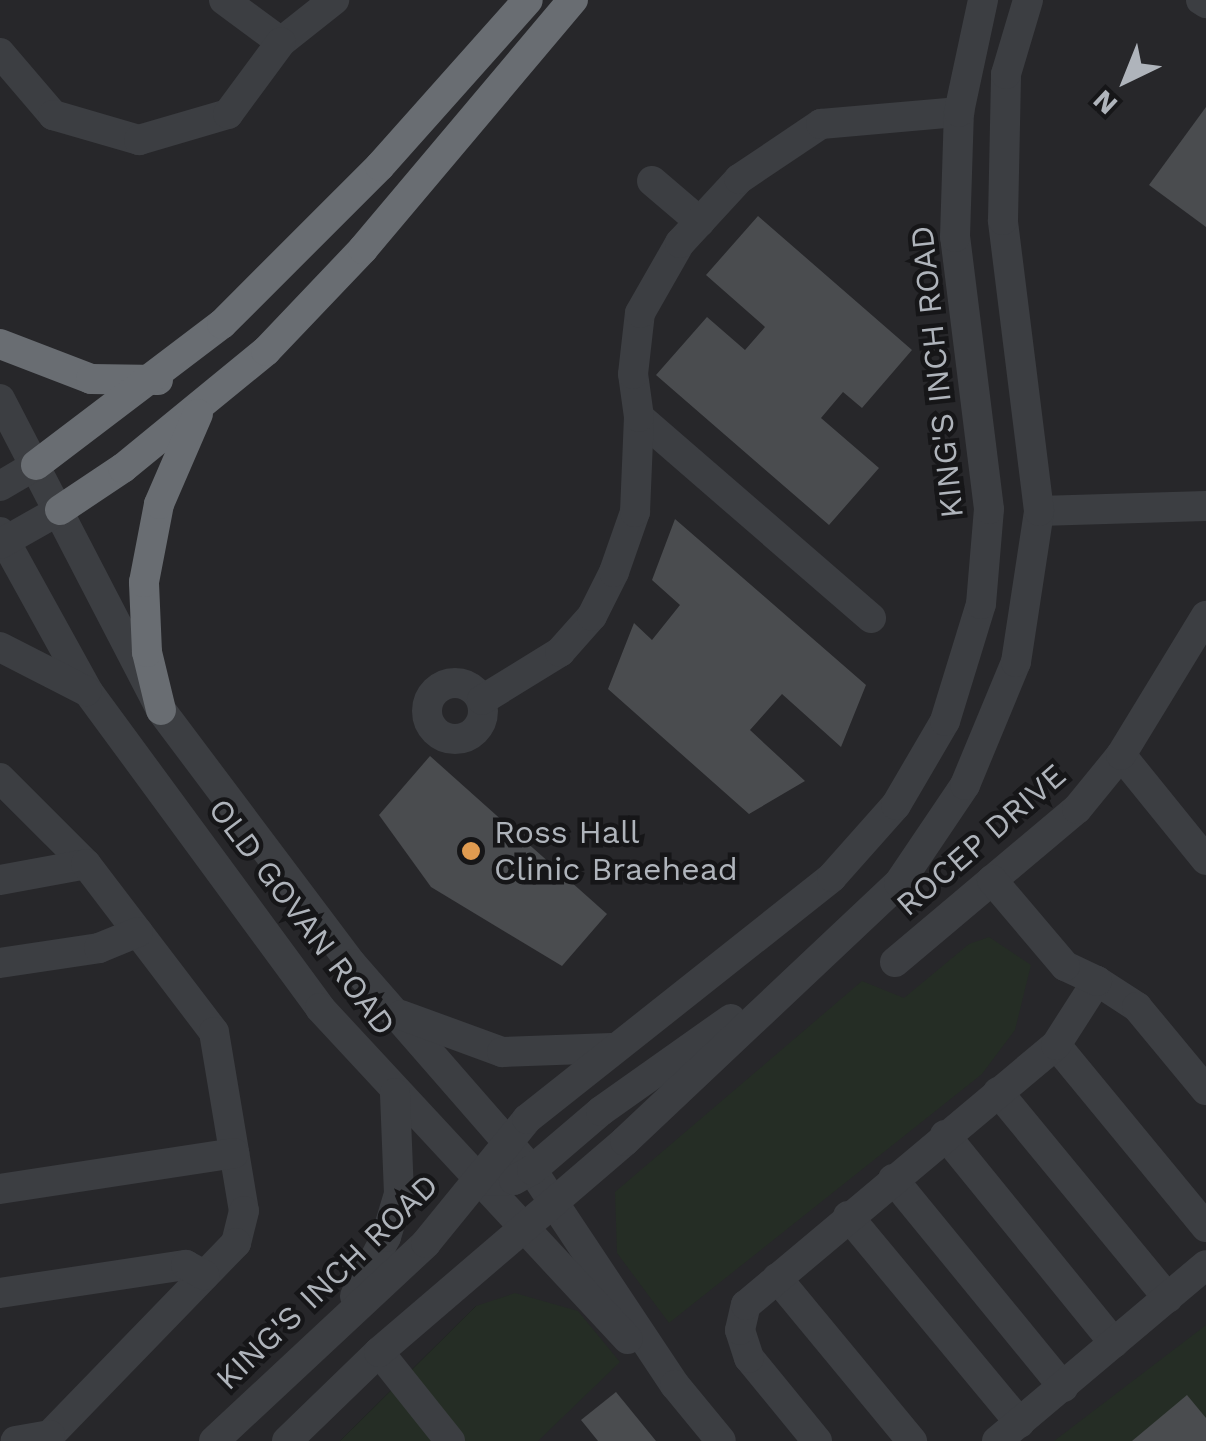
<!DOCTYPE html>
<html>
<head>
<meta charset="utf-8">
<style>
  body { margin:0 }
  #map { position:relative; width:1206px; height:1441px; overflow:hidden; background:#1b1b1d; font-family:"Work Sans",sans-serif }
  div>[style] { position:absolute }
  [style*='--x'] { left:calc(var(--x)*1px); top:calc(var(--y)*1px); width:calc(var(--w)*1px); rotate:calc(var(--a)*1deg) }
  .built>* { inset:0; background:#27272a }
  .green>* { inset:0; background:#252d25 }
  .building>* { inset:0; background:#4a4c4f }
  .minor>* { height:30px; margin:-15px; padding:0 15px; transform-origin:15px; border-radius:15px; background:#3c3e42 }
  .minor>.ring { margin:-15px; padding:0; box-sizing:content-box; background:none; border:30px solid #3c3e42; border-radius:50% }
  .highway>* { height:30px; margin:-15px; padding:0 15px; transform-origin:15px; border-radius:15px; background:#696d72 }
  .dots>* { width:28px; height:28px; translate:-50% -50%; box-sizing:border-box; border:5px solid #161618; border-radius:50% }
  span { translate:-50% -50%; white-space:nowrap; text-align:center; line-height:1.15; -webkit-text-stroke:9px #161618; paint-order:stroke }
  .street-label { font-size:32px; color:#afb4bb }
  .poi-label { font-size:32px; color:#afb4bb }
  .left { translate:0 -50%; text-align:left }
  .north { position:absolute; left:1076px; top:30px; width:100px; height:100px; -webkit-text-stroke:8px #161618; paint-order:stroke; rotate:223deg; font-size:28px; font-weight:700; line-height:40px; text-align:center; color:#afb4bb }
  .north::after { content:''; display:block; margin:auto; width:35px; height:45px; background:#afb4bb; clip-path:polygon(50% 0,100% 100%,50% 72%,0 100%) }
</style>
</head>
<body>
<div id="map">
  <div class="built">
    <i style="clip-path:polygon(0 0,1206px 0,1206px 1441px,537px 1441px,476px 1306px,340px 1441px,0 1441px)"></i>
  </div>
  <div class="green">
    <i style="clip-path:polygon(989px 937px,1031px 965px,1015px 1030px,982px 1074px,669px 1323px,617px 1253px,615px 1192px,862px 981px,904px 998px,969px 944px)"></i>
    <i style="clip-path:polygon(515px 1293px,578px 1311px,620px 1362px,538px 1441px,340px 1441px,476px 1306px)"></i>
    <i style="clip-path:polygon(1206px 1325px,1206px 1418px,1132px 1441px,1054px 1441px)"></i>
  </div>
  <div class="building">
    <i style="clip-path:polygon(1206px 107px,1206px 227px,1149px 185px)"></i>
    <i style="clip-path:polygon(758px 216px,912px 350px,862px 408px,843px 392px,821px 418px,879px 468px,829px 525px,656px 375px,707px 317px,745px 350px,765px 327px,706px 275px)"></i>
    <i style="clip-path:polygon(675px 519px,866px 685px,841px 747px,782px 694px,750px 730px,805px 781px,749px 814px,608px 689px,634px 623px,652px 640px,680px 605px,652px 580px)"></i>
    <i style="clip-path:polygon(430px 756px,607px 914px,562px 966px,431px 887px,379px 815px)"></i>
    <i style="clip-path:polygon(616px 1392px,656px 1441px,598px 1441px,581px 1420px)"></i>
    <i style="clip-path:polygon(1187px 1395px,1206px 1418px,1206px 1441px,1132px 1441px)"></i>
  </div>
  <div class="minor">
    <i style="--x:224;--y:0;--w:71;--a:36.4"></i>
    <i style="--x:281;--y:42;--w:68;--a:-38.4"></i>
    <i style="--x:1201;--y:0;--w:6;--a:31"></i>
    <i style="--x:0;--y:53;--w:82;--a:49.5"></i>
    <i style="--x:53;--y:115;--w:90;--a:16.2"></i>
    <i style="--x:139;--y:140;--w:93;--a:-16.3"></i>
    <i style="--x:228;--y:114;--w:89;--a:-53.6"></i>
    <i style="--x:652;--y:181;--w:63;--a:40.5"></i>
    <i style="--x:0;--y:399;--w:350;--a:62.6"></i>
    <i style="--x:161;--y:710;--w:318;--a:53.1"></i>
    <i style="--x:352;--y:964;--w:274;--a:48.9"></i>
    <i style="--x:532;--y:1170;--w:258;--a:56.4"></i>
    <i style="--x:675;--y:1385;--w:72;--a:50.6"></i>
    <i style="--x:639;--y:417;--w:307;--a:40.9"></i>
    <i style="--x:0;--y:486;--w:42;--a:-30.3"></i>
    <i style="--x:1039;--y:511;--w:167;--a:-1.7"></i>
    <i style="--x:0;--y:532;--w:184;--a:61.1"></i>
    <i style="--x:89;--y:693;--w:391;--a:53.7"></i>
    <i style="--x:320;--y:1008;--w:452;--a:47.1"></i>
    <i style="--x:0;--y:544;--w:69;--a:-29.5"></i>
    <i style="--x:0;--y:647;--w:97;--a:27.1"></i>
    <i class="ring" style="left:427px;top:683px;width:26px;height:26px"></i>
    <i style="--x:482;--y:700;--w:92;--a:-31.6"></i>
    <i style="--x:560;--y:652;--w:48;--a:-48.4"></i>
    <i style="--x:592;--y:616;--w:49;--a:-63.4"></i>
    <i style="--x:614;--y:572;--w:64;--a:-70.7"></i>
    <i style="--x:635;--y:512;--w:95;--a:-87.6"></i>
    <i style="--x:639;--y:417;--w:43;--a:-97.9"></i>
    <i style="--x:633;--y:374;--w:61;--a:-83.5"></i>
    <i style="--x:640;--y:313;--w:81;--a:-60.3"></i>
    <i style="--x:680;--y:243;--w:87;--a:-47.3"></i>
    <i style="--x:739;--y:179;--w:99;--a:-33.9"></i>
    <i style="--x:821;--y:124;--w:139;--a:-5"></i>
    <i style="--x:1121;--y:755;--w:135;--a:51"></i>
    <i style="--x:0;--y:778;--w:122;--a:45"></i>
    <i style="--x:0;--y:880;--w:87;--a:-10.5"></i>
    <i style="--x:86;--y:864;--w:211;--a:52.7"></i>
    <i style="--x:214;--y:1032;--w:181;--a:80.5"></i>
    <i style="--x:244;--y:1211;--w:33;--a:104"></i>
    <i style="--x:236;--y:1243;--w:267;--a:134.1"></i>
    <i style="--x:50;--y:1435;--w:35;--a:170"></i>
    <i style="--x:895;--y:962;--w:238;--a:-40.1"></i>
    <i style="--x:1077;--y:809;--w:70;--a:-50.8"></i>
    <i style="--x:1121;--y:755;--w:163;--a:-58.6"></i>
    <i style="--x:0;--y:963;--w:100;--a:-8.6"></i>
    <i style="--x:99;--y:948;--w:42;--a:-22.3"></i>
    <i style="--x:1097;--y:981;--w:48;--a:33"></i>
    <i style="--x:1137;--y:1007;--w:108;--a:50.3"></i>
    <i style="--x:401;--y:1015;--w:108;--a:20.1"></i>
    <i style="--x:502;--y:1052;--w:110;--a:-2.1"></i>
    <i style="--x:1056;--y:1045;--w:236;--a:50.5"></i>
    <i style="--x:998;--y:1092;--w:267;--a:50.5"></i>
    <i style="--x:945;--y:1135;--w:268;--a:50.9"></i>
    <i style="--x:893;--y:1179;--w:269;--a:50.7"></i>
    <i style="--x:478;--y:1181;--w:36;--a:-2"></i>
    <i style="--x:514;--y:1180;--w:21;--a:-29"></i>
    <i style="--x:532;--y:1170;--w:91;--a:-40.5"></i>
    <i style="--x:601;--y:1111;--w:159;--a:-35.3"></i>
    <i style="--x:0;--y:1189;--w:237;--a:-8.7"></i>
    <i style="--x:848;--y:1216;--w:269;--a:50.3"></i>
    <i style="--x:777;--y:1278;--w:212;--a:50.4"></i>
    <i style="--x:0;--y:1293;--w:188;--a:-8.6"></i>
    <i style="--x:186;--y:1265;--w:21;--a:29"></i>
    <i style="--x:355;--y:1296;--w:67;--a:-62.3"></i>
    <i style="--x:386;--y:1237;--w:45;--a:-73.2"></i>
    <i style="--x:399;--y:1194;--w:101;--a:-92.3"></i>
    <i style="--x:379;--y:1352;--w:114;--a:51.4"></i>
    <i style="--x:214;--y:1441;--w:290;--a:-43"></i>
    <i style="--x:426;--y:1243;--w:160;--a:-50.8"></i>
    <i style="--x:527;--y:1119;--w:389;--a:-38.4"></i>
    <i style="--x:832;--y:877;--w:96;--a:-48.4"></i>
    <i style="--x:896;--y:805;--w:97;--a:-59.7"></i>
    <i style="--x:945;--y:721;--w:122;--a:-72.9"></i>
    <i style="--x:981;--y:604;--w:95;--a:-85.2"></i>
    <i style="--x:989;--y:509;--w:274;--a:-97.1"></i>
    <i style="--x:955;--y:237;--w:125;--a:-88.2"></i>
    <i style="--x:959;--y:112;--w:115;--a:-77.9"></i>
    <i style="--x:287;--y:1441;--w:128;--a:-44.1"></i>
    <i style="--x:379;--y:1352;--w:324;--a:-40.6"></i>
    <i style="--x:625;--y:1141;--w:376;--a:-43.3"></i>
    <i style="--x:899;--y:883;--w:118;--a:-56"></i>
    <i style="--x:965;--y:785;--w:133;--a:-67.5"></i>
    <i style="--x:1016;--y:662;--w:153;--a:-81.3"></i>
    <i style="--x:1039;--y:511;--w:293;--a:-97.1"></i>
    <i style="--x:1003;--y:220;--w:146;--a:-88.8"></i>
    <i style="--x:1006;--y:74;--w:77;--a:-73.4"></i>
    <i style="--x:817;--y:1441;--w:107;--a:-129.3"></i>
    <i style="--x:749;--y:1358;--w:29;--a:-108"></i>
    <i style="--x:740;--y:1330;--w:26;--a:-77"></i>
    <i style="--x:746;--y:1305;--w:405;--a:-40"></i>
    <i style="--x:1056;--y:1045;--w:76;--a:-57.4"></i>
    <i style="--x:1097;--y:981;--w:35;--a:-155"></i>
    <i style="--x:1065;--y:966;--w:113;--a:-130.3"></i>
    <i style="--x:997;--y:1441;--w:273;--a:-40.1"></i>
  </div>
  <div class="highway">
    <i style="--x:0;--y:344;--w:97;--a:21"></i>
    <i style="--x:91;--y:379;--w:67;--a:0.9"></i>
    <i style="--x:36;--y:465;--w:233;--a:-37.2"></i>
    <i style="--x:222;--y:324;--w:223;--a:-45"></i>
    <i style="--x:380;--y:166;--w:222;--a:-48.3"></i>
    <i style="--x:60;--y:510;--w:76;--a:-33.7"></i>
    <i style="--x:123;--y:468;--w:185;--a:-39.3"></i>
    <i style="--x:266;--y:351;--w:141;--a:-46.4"></i>
    <i style="--x:363;--y:249;--w:326;--a:-49.9"></i>
    <i style="--x:161;--y:710;--w:60;--a:-103.6"></i>
    <i style="--x:147;--y:652;--w:70;--a:-92.5"></i>
    <i style="--x:144;--y:582;--w:79;--a:-79.1"></i>
    <i style="--x:159;--y:504;--w:98;--a:-66.6"></i>
  </div>
  <div class="dots">
    <i style="left:471px;top:851px;background:#e09b50"></i>
  </div>
  <div class="street-label">
    <span style="left:937px;top:372px;rotate:-96deg">KING'S INCH ROAD</span>
    <span style="left:981px;top:840px;rotate:-41deg">ROCEP DRIVE</span>
    <span style="left:302px;top:917px;rotate:53deg">OLD GOVAN ROAD</span>
    <span style="left:327px;top:1282px;rotate:-44deg">KING'S INCH ROAD</span>
  </div>
  <div class="poi-label">
    <span class="left" style="left:494px;top:851px">Ross Hall<br>Clinic Braehead</span>
  </div>
  <div class="north">N</div>
</div>
</body>
</html>
